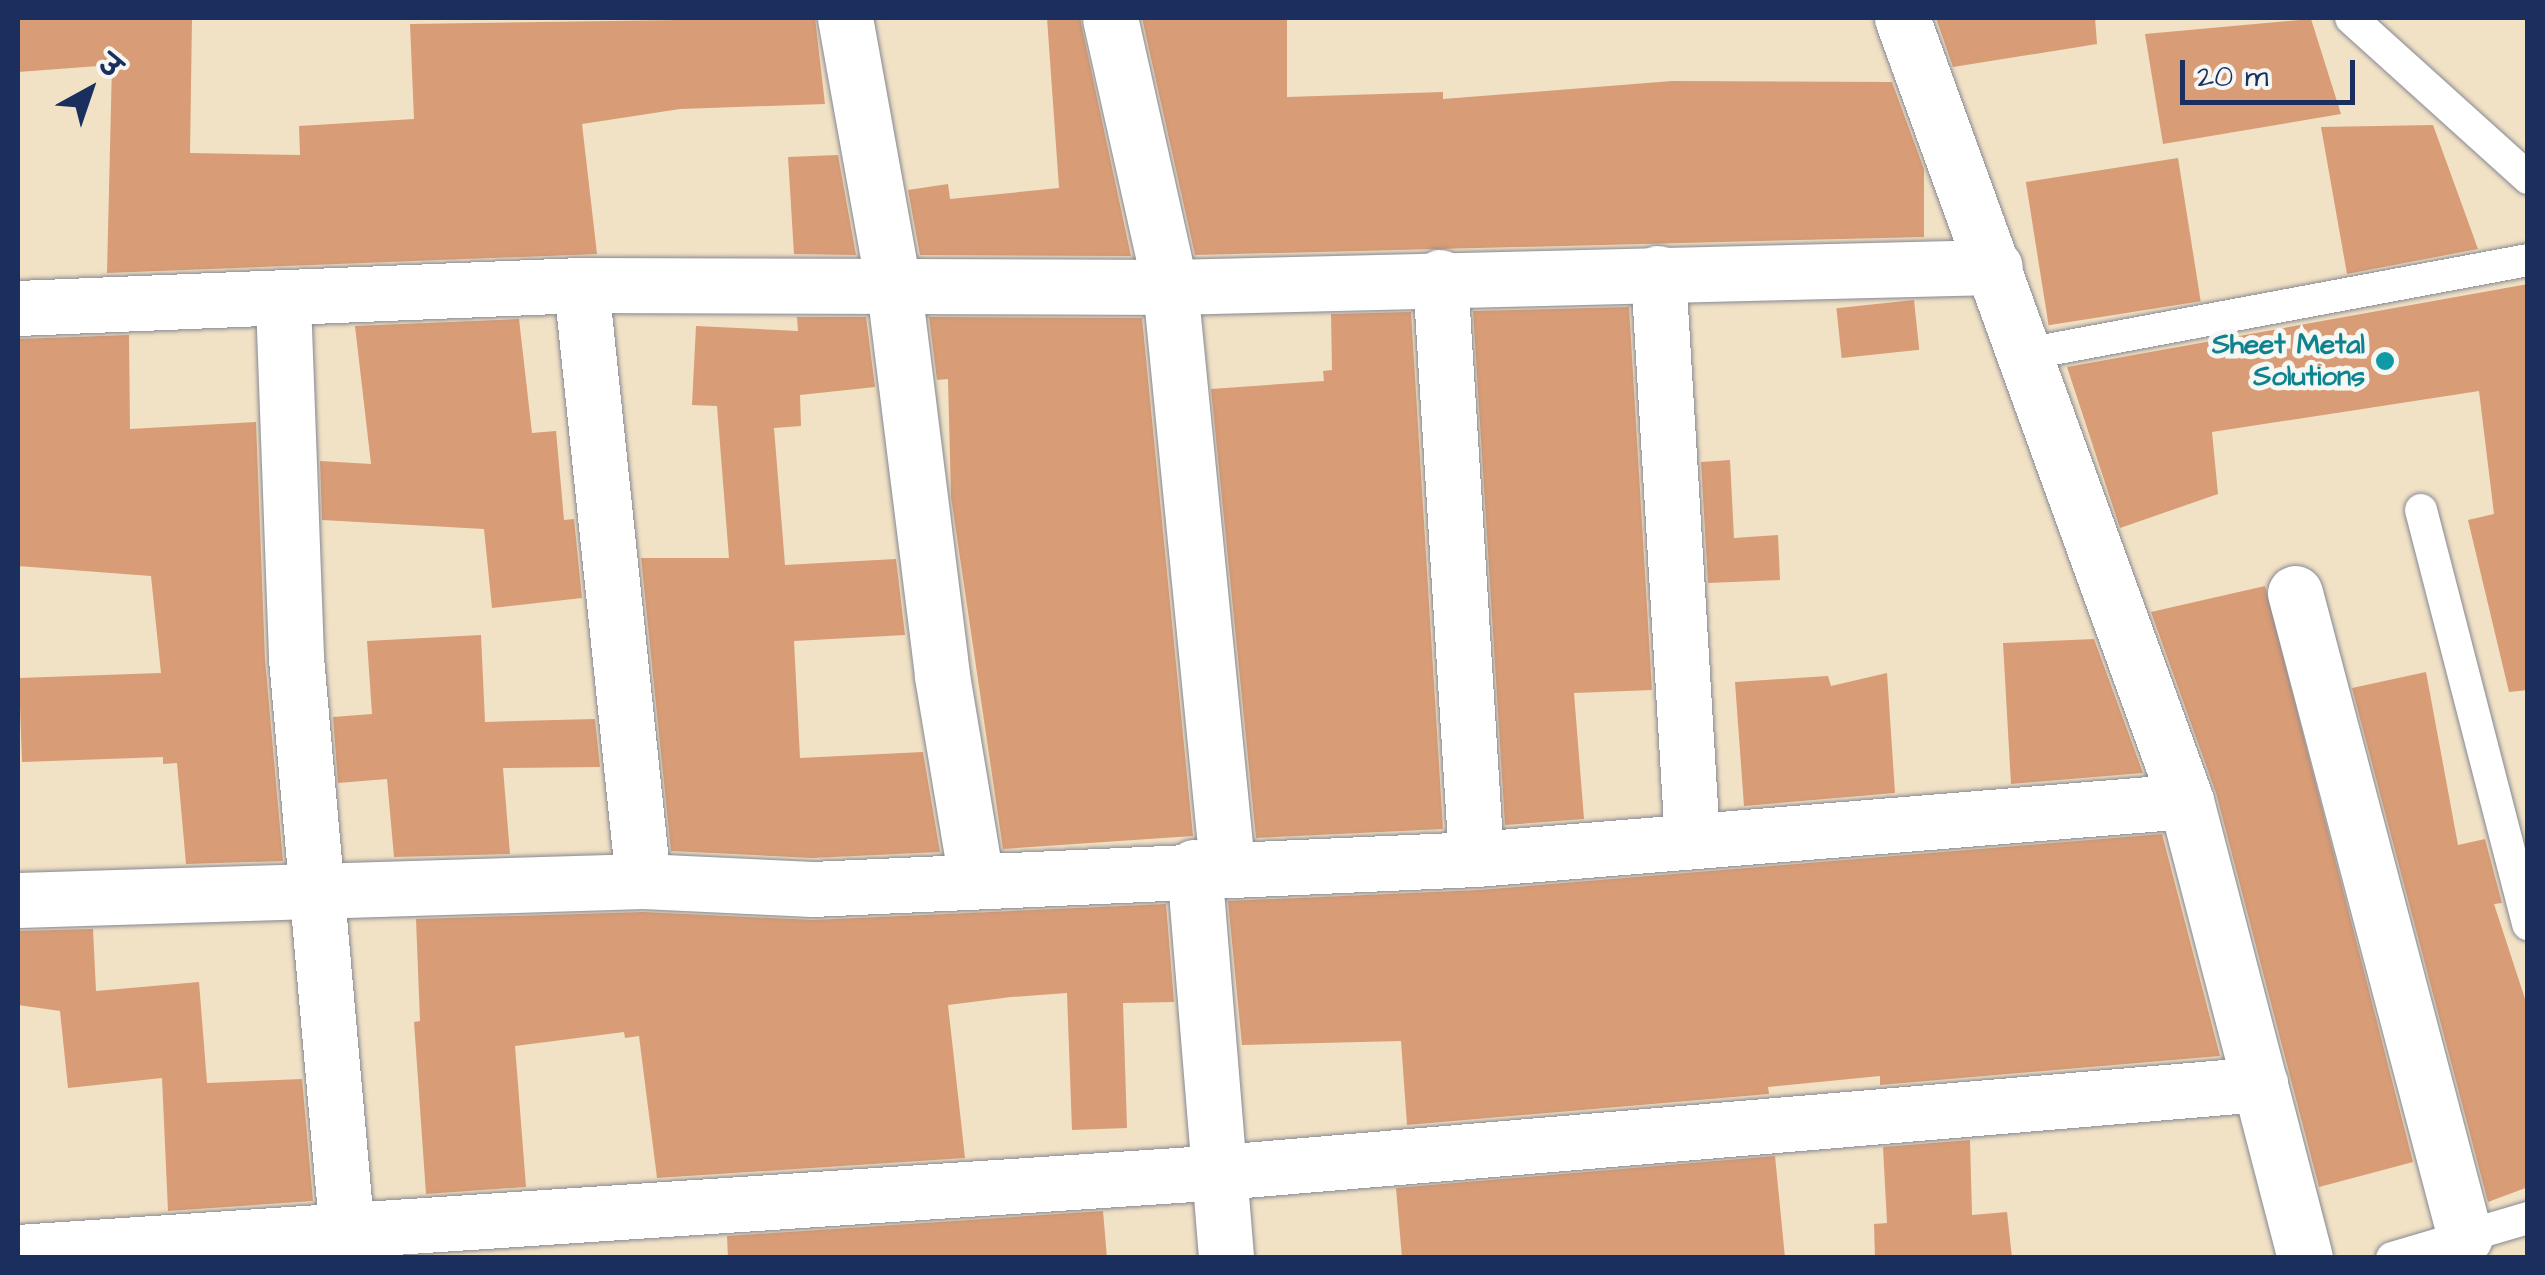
<!DOCTYPE html>
<html>
<head>
<meta charset="utf-8">
<style>
  body { margin:0 }
  #map { position:relative; width:2545px; height:1275px; overflow:hidden; background:#f1e1c5; font-family:"Architects Daughter","Playpen Sans Deva",sans-serif }
  div>[style] { position:absolute }
  [style*='--x'] { left:calc(var(--x)*1px); top:calc(var(--y)*1px); width:calc(var(--w)*1px); rotate:calc(var(--a)*1deg) }
  .building>* { inset:0; background:#d89c76; transform-origin:0 0 }
  .roads { filter:drop-shadow(0 0 2px #868892) drop-shadow(0 0 2px #868892) }
  .service>* { height:32px; margin:-16px; padding:0 16px; transform-origin:16px; border-radius:16px; background:#fff }
  .minor>* { height:55px; margin:-27.5px; padding:0 27.5px; transform-origin:27.5px; border-radius:27.5px; background:#fff }
  .dots>* { width:28px; height:28px; translate:-50% -50%; box-sizing:border-box; border:5px solid #f6f6f2; border-radius:50% }
  span { translate:-50% -50%; white-space:nowrap; text-align:center; line-height:1.15; -webkit-text-stroke:10px #f6f6f2; paint-order:stroke }
  .culture-label { font-size:28px; color:#0d838f; font-weight:700 }
  .right { translate:-100% -50%; text-align:right }
  .frame { position:absolute; inset:0; border:20px solid #1b2f5e; pointer-events:none }
  .north { position:absolute; left:40px; top:40px; width:100px; height:100px; -webkit-text-stroke:8px #f6f6f2; paint-order:stroke; rotate:40deg; font-size:28px; font-weight:700; line-height:40px; text-align:center; color:#1b2f5e }
  .north::after { content:''; display:block; margin:auto; width:35px; height:45px; background:#1b2f5e; clip-path:polygon(50% 0,100% 100%,50% 72%,0 100%) }
  .scale { position:absolute; left:2180px; top:60px; width:175px; height:45px; box-sizing:border-box; border:5px solid #1b2f5e; border-top:0; padding-left:12px; font-size:30px; line-height:35px; white-space:nowrap; color:#1b2f5e; -webkit-text-stroke:8px #f6f6f2; paint-order:stroke }
</style>
</head>
<body>
<div id="map">
  <div class="building">
    <i style="clip-path:polygon(18px 18px,192px 18px,190px 153px,300px 155px,299px 126px,414px 119px,410px 24px,815px 18px,825px 104px,680px 109px,582px 124px,597px 254px,107px 273px,112px 65px,18px 72px)"></i>
    <i style="clip-path:polygon(1047px 18px,1080px 18px,1131px 256px,920px 255px,908px 190px,948px 184px,950px 199px,1059px 188px)"></i>
    <i style="clip-path:polygon(1142px 18px,1287px 18px,1287px 97px,1443px 92px,1443px 99px,1672px 81px,1892px 82px,1924px 169px,1924px 237px,1195px 255px)"></i>
    <i style="clip-path:polygon(1936px 18px,2095px 18px,2097px 44px,1953px 67px)"></i>
    <i style="clip-path:polygon(2311px 19px,2341px 114px,2163px 144px,2145px 34px)"></i>
    <i style="clip-path:polygon(2433px 125px,2478px 249px,2347px 274px,2321px 127px)"></i>
    <i style="clip-path:polygon(838px 155px,856px 255px,794px 254px,788px 157px)"></i>
    <i style="left:2178px;top:158px;width:145px;height:154px;rotate:81deg"></i>
    <i style="clip-path:polygon(2528px 284px,2528px 690px,2509px 692px,2468px 520px,2494px 514px,2479px 391px,2212px 432px,2218px 494px,2120px 528px,2067px 367px)"></i>
    <i style="left:1914px;top:300px;width:50px;height:78px;rotate:84deg"></i>
    <i style="clip-path:polygon(1629px 307px,1652px 690px,1574px 693px,1584px 819px,1505px 825px,1473px 311px)"></i>
    <i style="clip-path:polygon(1411px 312px,1443px 829px,1256px 838px,1211px 389px,1324px 381px,1323px 371px,1332px 370px,1331px 314px)"></i>
    <i style="clip-path:polygon(797px 317px,866px 317px,875px 387px,800px 395px,801px 426px,774px 428px,785px 565px,896px 559px,905px 635px,794px 641px,800px 758px,923px 752px,940px 852px,812px 858px,671px 851px,641px 558px,729px 558px,717px 406px,692px 405px,696px 326px,798px 331px)"></i>
    <i style="clip-path:polygon(929px 317px,1142px 318px,1193px 836px,1003px 849px,951px 497px,948px 379px,937px 380px)"></i>
    <i style="clip-path:polygon(519px 319px,532px 433px,556px 431px,564px 520px,574px 519px,582px 598px,492px 608px,484px 529px,322px 520px,320px 461px,371px 464px,355px 326px)"></i>
    <i style="clip-path:polygon(129px 335px,130px 429px,256px 422px,265px 659px,283px 861px,186px 864px,177px 763px,163px 764px,163px 757px,22px 762px,19px 678px,161px 673px,151px 576px,18px 566px,18px 339px)"></i>
    <i style="clip-path:polygon(1730px 460px,1734px 538px,1778px 535px,1780px 580px,1708px 583px,1701px 462px)"></i>
    <i style="clip-path:polygon(2265px 586px,2413px 1162px,2319px 1187px,2216px 793px,2151px 612px)"></i>
    <i style="clip-path:polygon(481px 635px,485px 722px,595px 719px,600px 767px,503px 768px,510px 854px,394px 857px,387px 779px,338px 783px,333px 717px,372px 714px,367px 641px)"></i>
    <i style="clip-path:polygon(2094px 639px,2143px 773px,2011px 784px,2003px 643px)"></i>
    <i style="clip-path:polygon(2426px 672px,2458px 845px,2485px 839px,2502px 903px,2494px 904px,2528px 1008px,2528px 1187px,2488px 1202px,2352px 688px)"></i>
    <i style="clip-path:polygon(1887px 673px,1895px 793px,1744px 806px,1735px 682px,1828px 676px,1831px 686px)"></i>
    <i style="clip-path:polygon(2162px 834px,2220px 1056px,1880px 1085px,1880px 1076px,1768px 1087px,1769px 1094px,1407px 1125px,1401px 1041px,1242px 1045px,1228px 901px,1479px 890px)"></i>
    <i style="clip-path:polygon(1166px 904px,1174px 1002px,1123px 1003px,1127px 1128px,1072px 1130px,1067px 993px,1011px 997px,948px 1005px,965px 1158px,657px 1178px,639px 1036px,625px 1038px,624px 1032px,515px 1046px,526px 1187px,426px 1194px,414px 1022px,420px 1021px,416px 919px,643px 912px,813px 920px)"></i>
    <i style="clip-path:polygon(93px 929px,96px 991px,199px 982px,207px 1083px,302px 1079px,313px 1201px,168px 1211px,162px 1078px,68px 1088px,60px 1011px,18px 1005px,18px 931px)"></i>
    <i style="clip-path:polygon(1970px 1140px,1972px 1215px,2007px 1212px,2012px 1258px,1875px 1258px,1874px 1224px,1887px 1223px,1883px 1147px)"></i>
    <i style="clip-path:polygon(1775px 1156px,1785px 1258px,1402px 1258px,1396px 1188px)"></i>
    <i style="clip-path:polygon(1103px 1211px,1107px 1258px,728px 1258px,727px 1236px)"></i>
  </div>
  <div class="roads">
    <div class="service">
      <i style="--x:2351;--y:18;--w:239;--a:42.1"></i>
      <i style="--x:2026;--y:354;--w:511;--a:-10.61"></i>
      <i style="--x:2421;--y:510;--w:428;--a:75.5"></i>
      <i style="--x:2392;--y:1258;--w:142;--a:-16.4"></i>
    </div>
    <div class="minor">
      <i style="--x:845;--y:18;--w:275;--a:79.8"></i>
      <i style="--x:894;--y:289;--w:390;--a:82.9"></i>
      <i style="--x:942;--y:676;--w:206;--a:80.5"></i>
      <i style="--x:1110;--y:18;--w:276;--a:77.4"></i>
      <i style="--x:1170;--y:287;--w:581;--a:84.37"></i>
      <i style="--x:1902;--y:18;--w:833;--a:70.06"></i>
      <i style="--x:2186;--y:801;--w:472;--a:75.4"></i>
      <i style="--x:1658;--y:273;--w:569;--a:86.57"></i>
      <i style="--x:1440;--y:277;--w:583;--a:86.46"></i>
      <i style="--x:581;--y:285;--w:599;--a:84.06"></i>
      <i style="--x:283;--y:301;--w:357;--a:87.9"></i>
      <i style="--x:296;--y:658;--w:602;--a:84.95"></i>
      <i style="--x:18;--y:308;--w:563;--a:-2.34"></i>
      <i style="--x:581;--y:285;--w:589;--a:0.19"></i>
      <i style="--x:1170;--y:287;--w:825;--a:-1.39"></i>
      <i style="--x:2295;--y:593;--w:666;--a:75.21"></i>
      <i style="--x:1194;--y:867;--w:392;--a:85.3"></i>
      <i style="--x:18;--y:900;--w:625;--a:-1.74"></i>
      <i style="--x:643;--y:881;--w:169;--a:2.7"></i>
      <i style="--x:812;--y:889;--w:665;--a:-2.59"></i>
      <i style="--x:1476;--y:859;--w:712;--a:-4.67"></i>
      <i style="--x:18;--y:1252;--w:1206;--a:-3.8"></i>
      <i style="--x:1221;--y:1172;--w:1043;--a:-4.84"></i>
    </div>
  </div>
  <div class="dots">
    <i style="left:2385px;top:361px;background:#0f9aa8"></i>
  </div>
  <div class="culture-label">
    <span class="right" style="left:2365px;top:361px">Sheet Metal<br>Solutions</span>
  </div>
  <div class="frame"></div>
  <div class="north">उ</div>
  <div class="scale">20 m</div>
</div>
</body>
</html>
